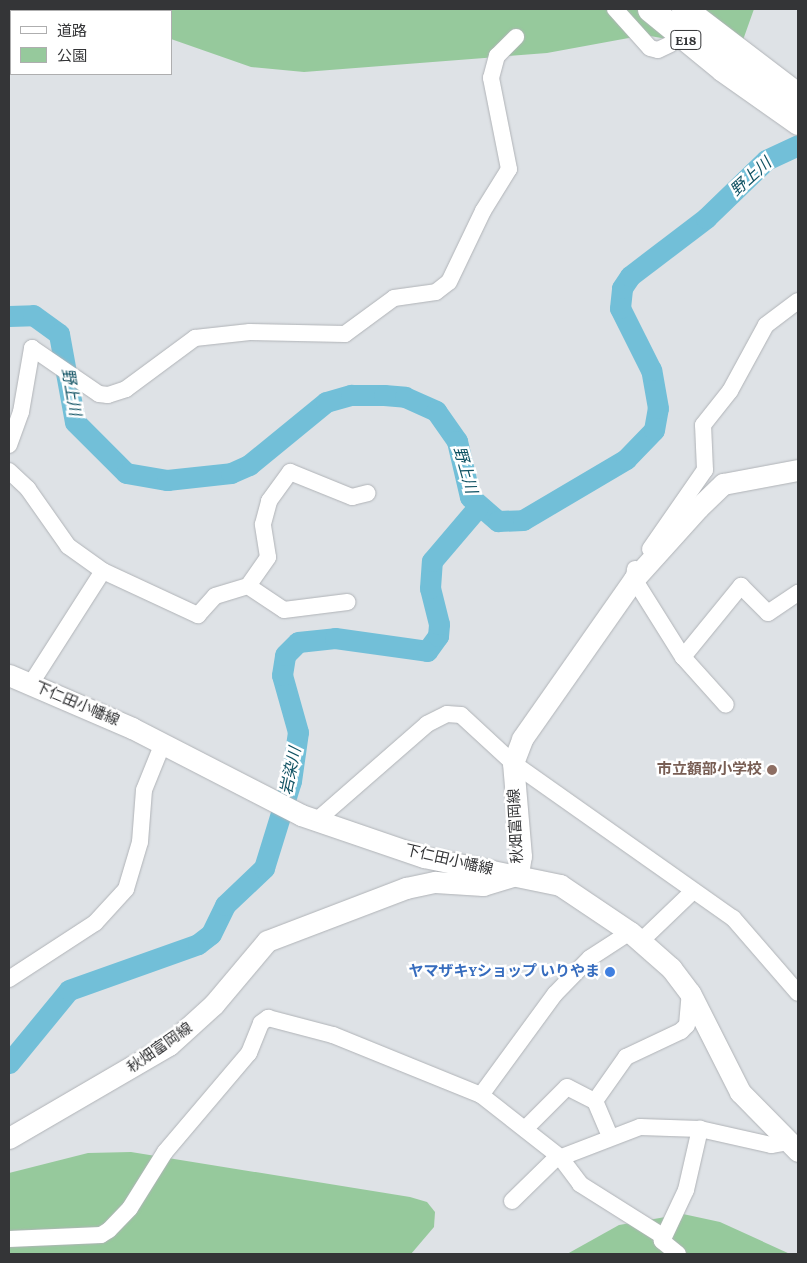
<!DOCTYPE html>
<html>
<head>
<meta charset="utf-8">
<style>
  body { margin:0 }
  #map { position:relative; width:807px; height:1263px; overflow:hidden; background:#dee2e6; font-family:"Crimson Pro","Noto Sans JP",serif }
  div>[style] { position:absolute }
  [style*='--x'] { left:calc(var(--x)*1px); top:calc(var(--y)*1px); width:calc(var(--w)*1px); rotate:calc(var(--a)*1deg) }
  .green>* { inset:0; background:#96c99c }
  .river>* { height:21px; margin:-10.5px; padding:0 10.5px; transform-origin:10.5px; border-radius:10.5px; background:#72bfd8 }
  .roads { filter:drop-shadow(0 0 1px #b0b3b7) drop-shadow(0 0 1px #b0b3b7) }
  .minor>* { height:16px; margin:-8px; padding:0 8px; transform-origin:8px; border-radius:8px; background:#fff }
  .major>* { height:21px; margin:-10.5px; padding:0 10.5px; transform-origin:10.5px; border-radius:10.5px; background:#fff }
  .highway>* { height:25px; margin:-12.5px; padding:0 12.5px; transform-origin:12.5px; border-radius:12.5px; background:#fff }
  .dots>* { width:14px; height:14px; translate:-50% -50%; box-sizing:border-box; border:2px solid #fff; border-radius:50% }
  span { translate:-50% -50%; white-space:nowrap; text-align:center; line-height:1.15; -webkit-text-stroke:5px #fff; paint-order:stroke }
  .shield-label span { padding:1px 4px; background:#fff; border:1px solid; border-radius:4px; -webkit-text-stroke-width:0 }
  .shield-label { font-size:14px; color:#343537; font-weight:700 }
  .street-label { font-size:15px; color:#343537 }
  .education-label { font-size:15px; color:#785e54; font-weight:700 }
  .right { translate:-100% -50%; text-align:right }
  .shop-label { font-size:15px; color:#366cbe; font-weight:700 }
  .water-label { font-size:16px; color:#105263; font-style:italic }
  .frame { position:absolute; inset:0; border:10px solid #343537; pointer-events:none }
  .legend { position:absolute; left:10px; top:10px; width:162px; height:65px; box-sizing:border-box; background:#fff; border:1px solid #aeaeaf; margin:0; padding:6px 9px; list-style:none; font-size:15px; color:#343537 }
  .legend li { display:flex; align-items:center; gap:10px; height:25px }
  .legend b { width:25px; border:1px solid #aeaeaf }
</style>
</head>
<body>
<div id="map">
  <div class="green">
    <i style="clip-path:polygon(85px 9px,754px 9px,743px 40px,672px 40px,645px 35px,547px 53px,304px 72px,251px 67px,171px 39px,171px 11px)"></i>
    <i style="clip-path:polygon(131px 1152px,410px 1197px,427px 1202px,435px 1212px,434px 1227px,411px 1254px,9px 1254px,9px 1173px,88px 1153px)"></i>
    <i style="clip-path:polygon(683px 1214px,720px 1222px,790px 1254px,567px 1254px,619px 1225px)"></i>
  </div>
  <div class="river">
    <i style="--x:9;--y:316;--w:24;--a:-2"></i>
    <i style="--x:33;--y:315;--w:32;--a:36"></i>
    <i style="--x:59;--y:334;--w:89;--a:79.7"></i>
    <i style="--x:75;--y:422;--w:72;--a:45"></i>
    <i style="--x:126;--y:473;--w:42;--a:9.7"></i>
    <i style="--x:167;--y:480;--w:64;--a:-6.2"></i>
    <i style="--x:231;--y:473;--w:20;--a:-24"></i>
    <i style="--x:249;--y:465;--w:99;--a:-39.3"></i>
    <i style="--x:326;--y:402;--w:26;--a:-16"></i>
    <i style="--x:351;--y:395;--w:33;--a:0"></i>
    <i style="--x:384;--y:395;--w:21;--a:5"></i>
    <i style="--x:405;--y:397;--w:34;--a:24"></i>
    <i style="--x:436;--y:411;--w:37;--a:55"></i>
    <i style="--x:457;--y:441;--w:57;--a:76.9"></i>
    <i style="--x:470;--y:497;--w:37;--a:41"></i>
    <i style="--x:498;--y:521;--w:25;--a:-2"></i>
    <i style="--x:523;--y:520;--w:120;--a:-30.6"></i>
    <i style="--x:626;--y:459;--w:40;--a:-46"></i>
    <i style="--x:654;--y:430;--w:22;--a:-80"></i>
    <i style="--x:658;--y:408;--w:39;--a:-100"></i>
    <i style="--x:651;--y:370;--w:69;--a:-116.6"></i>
    <i style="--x:620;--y:308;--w:20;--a:-84"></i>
    <i style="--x:622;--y:288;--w:14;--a:-56"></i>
    <i style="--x:630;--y:276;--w:96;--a:-37.3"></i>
    <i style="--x:706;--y:218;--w:83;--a:-44"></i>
    <i style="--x:766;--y:160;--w:35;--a:-25"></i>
    <i style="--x:9;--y:1063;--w:94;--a:-50.6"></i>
    <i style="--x:69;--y:990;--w:137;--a:-19.6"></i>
    <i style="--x:198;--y:944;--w:16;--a:-38"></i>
    <i style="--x:211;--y:934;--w:32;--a:-64"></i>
    <i style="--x:225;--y:905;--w:54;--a:-43.5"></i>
    <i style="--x:264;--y:868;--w:91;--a:-72.8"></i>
    <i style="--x:291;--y:781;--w:49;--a:-81.9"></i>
    <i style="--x:298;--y:732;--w:59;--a:-105.7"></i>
    <i style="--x:282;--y:675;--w:20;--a:-81"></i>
    <i style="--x:285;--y:655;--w:18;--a:-45"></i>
    <i style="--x:298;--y:642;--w:37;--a:-6"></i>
    <i style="--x:335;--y:638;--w:93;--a:8"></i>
    <i style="--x:427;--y:651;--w:19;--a:-54"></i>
    <i style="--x:438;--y:636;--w:12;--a:-85"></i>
    <i style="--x:439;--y:624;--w:37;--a:-104"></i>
    <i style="--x:430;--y:588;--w:27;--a:-86"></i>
    <i style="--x:432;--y:561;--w:71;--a:-49.6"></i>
  </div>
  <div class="roads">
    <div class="minor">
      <i style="--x:615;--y:9;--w:52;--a:48.1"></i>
      <i style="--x:650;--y:48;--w:8;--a:14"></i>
      <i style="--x:658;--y:50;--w:14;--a:-25"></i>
      <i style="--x:9;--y:445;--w:35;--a:-70"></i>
      <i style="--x:21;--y:412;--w:65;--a:-80.2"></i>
      <i style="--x:32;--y:348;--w:81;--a:34.5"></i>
      <i style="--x:99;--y:394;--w:9;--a:6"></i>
      <i style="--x:108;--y:395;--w:19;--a:-18"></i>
      <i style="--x:126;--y:389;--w:86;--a:-36.5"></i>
      <i style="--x:195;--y:338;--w:55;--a:-6.2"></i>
      <i style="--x:250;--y:332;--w:95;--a:1.2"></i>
      <i style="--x:345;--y:334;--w:61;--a:-36.3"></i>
      <i style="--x:394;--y:298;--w:42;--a:-8.1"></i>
      <i style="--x:436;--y:292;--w:16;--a:-38"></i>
      <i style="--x:449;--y:282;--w:79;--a:-64.4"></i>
      <i style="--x:483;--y:211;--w:49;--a:-58.2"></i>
      <i style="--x:509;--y:169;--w:93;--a:-101.2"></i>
      <i style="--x:491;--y:78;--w:23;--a:-75"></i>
      <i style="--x:497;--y:56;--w:27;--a:-45"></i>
      <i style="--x:9;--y:471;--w:26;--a:43"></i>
      <i style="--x:28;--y:489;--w:70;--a:54.9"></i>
      <i style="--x:68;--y:546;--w:43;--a:35.5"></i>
      <i style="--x:650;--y:549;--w:96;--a:-55.2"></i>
      <i style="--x:705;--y:470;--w:45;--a:-92.5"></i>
      <i style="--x:703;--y:425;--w:43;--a:-51.5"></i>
      <i style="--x:730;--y:391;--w:75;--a:-61.4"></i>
      <i style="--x:766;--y:325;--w:40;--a:-37"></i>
      <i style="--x:635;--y:569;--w:10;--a:96"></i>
      <i style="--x:634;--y:579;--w:92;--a:57.9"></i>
      <i style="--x:683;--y:657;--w:64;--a:48.1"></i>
      <i style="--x:248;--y:586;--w:35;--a:-55"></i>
      <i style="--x:268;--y:557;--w:33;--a:-99"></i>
      <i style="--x:263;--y:524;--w:24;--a:-75"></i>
      <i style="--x:269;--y:501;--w:36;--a:-54"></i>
      <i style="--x:290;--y:472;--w:67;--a:22"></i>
      <i style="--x:352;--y:497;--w:16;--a:-14"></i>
      <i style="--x:683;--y:657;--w:92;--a:-50.8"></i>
      <i style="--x:741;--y:586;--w:38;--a:45"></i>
      <i style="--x:768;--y:613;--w:36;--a:-34"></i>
      <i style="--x:30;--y:685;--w:135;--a:-57.4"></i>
      <i style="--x:103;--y:571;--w:105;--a:24.9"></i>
      <i style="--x:198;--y:615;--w:25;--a:-48"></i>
      <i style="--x:215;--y:596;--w:34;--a:-17"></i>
      <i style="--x:248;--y:586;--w:43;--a:33.7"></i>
      <i style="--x:284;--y:610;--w:64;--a:-7.2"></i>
      <i style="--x:316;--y:821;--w:147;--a:-41.1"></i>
      <i style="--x:427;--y:724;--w:22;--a:-27"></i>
      <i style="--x:447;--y:714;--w:14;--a:4"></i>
      <i style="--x:461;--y:715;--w:71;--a:42.7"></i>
      <i style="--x:513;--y:763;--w:269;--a:35.2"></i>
      <i style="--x:733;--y:918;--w:99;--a:49.1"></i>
      <i style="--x:641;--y:941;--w:69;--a:-43.8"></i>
      <i style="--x:9;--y:979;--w:103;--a:-33.1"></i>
      <i style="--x:95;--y:923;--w:46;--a:-47.6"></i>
      <i style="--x:126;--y:889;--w:49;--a:-73.4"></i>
      <i style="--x:140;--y:842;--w:52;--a:-85.6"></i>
      <i style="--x:144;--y:790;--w:51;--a:-68"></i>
      <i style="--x:481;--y:1095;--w:125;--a:-53.8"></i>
      <i style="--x:555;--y:994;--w:50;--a:-45.8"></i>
      <i style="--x:590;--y:958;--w:48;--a:-33"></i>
      <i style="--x:595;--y:1101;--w:39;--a:67"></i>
      <i style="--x:525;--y:1129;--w:59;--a:-45"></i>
      <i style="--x:567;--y:1087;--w:31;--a:27"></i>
      <i style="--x:595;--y:1101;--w:54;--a:-54.8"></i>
      <i style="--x:626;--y:1057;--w:61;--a:-25.3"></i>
      <i style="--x:681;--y:1031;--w:8;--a:-45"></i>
      <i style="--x:687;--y:1025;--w:32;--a:-85"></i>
      <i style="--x:512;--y:1201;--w:59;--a:-44.3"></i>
      <i style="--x:554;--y:1160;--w:92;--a:-21"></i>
      <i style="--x:640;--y:1127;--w:60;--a:1.9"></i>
      <i style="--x:700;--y:1129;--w:73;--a:12.7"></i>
      <i style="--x:771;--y:1145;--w:17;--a:-10"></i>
      <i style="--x:9;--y:1239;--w:92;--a:-2.5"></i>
      <i style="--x:101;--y:1235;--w:9;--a:-32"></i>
      <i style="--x:109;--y:1230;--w:30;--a:-46"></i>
      <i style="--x:130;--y:1208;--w:66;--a:-58"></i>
      <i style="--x:165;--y:1152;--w:130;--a:-49.7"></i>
      <i style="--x:249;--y:1053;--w:32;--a:-68"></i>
      <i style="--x:261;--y:1023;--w:9;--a:-36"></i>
      <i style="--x:268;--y:1018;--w:67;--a:14.7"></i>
      <i style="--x:333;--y:1035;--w:160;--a:22.1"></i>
      <i style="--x:481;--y:1095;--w:100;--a:38.1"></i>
      <i style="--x:560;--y:1157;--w:34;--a:53"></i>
      <i style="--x:580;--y:1184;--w:99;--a:32.2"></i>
      <i style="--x:678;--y:1254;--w:21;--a:-141"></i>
      <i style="--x:662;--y:1241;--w:56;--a:-64.8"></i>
      <i style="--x:686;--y:1190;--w:63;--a:-77.1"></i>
    </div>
    <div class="major">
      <i style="--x:9;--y:675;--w:134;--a:23.3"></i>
      <i style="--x:132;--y:728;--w:190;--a:27.2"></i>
      <i style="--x:301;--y:815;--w:130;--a:18.9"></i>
      <i style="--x:424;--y:857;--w:139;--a:11.6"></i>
      <i style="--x:560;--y:885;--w:84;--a:33.9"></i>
      <i style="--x:630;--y:932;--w:55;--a:41.3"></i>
      <i style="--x:671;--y:968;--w:31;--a:53"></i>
      <i style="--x:690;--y:993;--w:111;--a:63.2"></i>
      <i style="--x:740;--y:1092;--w:83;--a:45.5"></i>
      <i style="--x:518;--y:874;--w:18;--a:-81"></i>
      <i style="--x:521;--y:856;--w:93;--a:-94.9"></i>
      <i style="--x:513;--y:763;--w:26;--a:-69"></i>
      <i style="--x:522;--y:739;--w:195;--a:-55"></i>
      <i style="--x:634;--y:579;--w:96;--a:-48"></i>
      <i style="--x:698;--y:508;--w:35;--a:-44"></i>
      <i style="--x:723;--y:484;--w:76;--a:-10.6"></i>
      <i style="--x:9;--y:1138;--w:185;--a:-30.2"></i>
      <i style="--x:169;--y:1045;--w:61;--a:-42.3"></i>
      <i style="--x:214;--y:1004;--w:82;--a:-49.9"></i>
      <i style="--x:267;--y:941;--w:149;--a:-20.9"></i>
      <i style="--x:406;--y:888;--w:30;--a:-12"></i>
      <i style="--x:435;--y:882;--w:48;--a:3.6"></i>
      <i style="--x:483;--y:885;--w:31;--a:-17"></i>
    </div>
    <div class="highway">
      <i style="--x:650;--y:9;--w:94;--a:39.4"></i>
      <i style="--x:723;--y:69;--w:92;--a:35.2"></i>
      <i style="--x:684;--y:9;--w:143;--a:37.3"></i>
    </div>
  </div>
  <div class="dots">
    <i style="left:772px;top:770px;background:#8d6e63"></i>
    <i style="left:610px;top:972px;background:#3f7fe0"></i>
  </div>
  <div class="shield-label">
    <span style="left:686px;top:40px">E18</span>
  </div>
  <div class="street-label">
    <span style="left:77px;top:704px;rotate:23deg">下仁田小幡線</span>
    <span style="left:516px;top:826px;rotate:-93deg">秋畑富岡線</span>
    <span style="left:449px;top:860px;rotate:13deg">下仁田小幡線</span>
    <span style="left:160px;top:1048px;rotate:-35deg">秋畑富岡線</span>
  </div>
  <div class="education-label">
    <span class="right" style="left:762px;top:770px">市立額部小学校</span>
  </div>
  <div class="shop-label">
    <span class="right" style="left:600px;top:972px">ヤマザキYショップ いりやま</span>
  </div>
  <div class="water-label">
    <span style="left:751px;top:177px;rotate:-42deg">野上川</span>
    <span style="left:71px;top:392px;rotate:80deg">野上川</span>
    <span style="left:465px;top:470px;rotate:74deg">野上川</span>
    <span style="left:291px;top:771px;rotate:-78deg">岩染川</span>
  </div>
  <div class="frame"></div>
  <ul class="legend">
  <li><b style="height:6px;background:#fff"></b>道路</li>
  <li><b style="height:14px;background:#96c99c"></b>公園</li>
  </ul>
</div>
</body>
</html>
